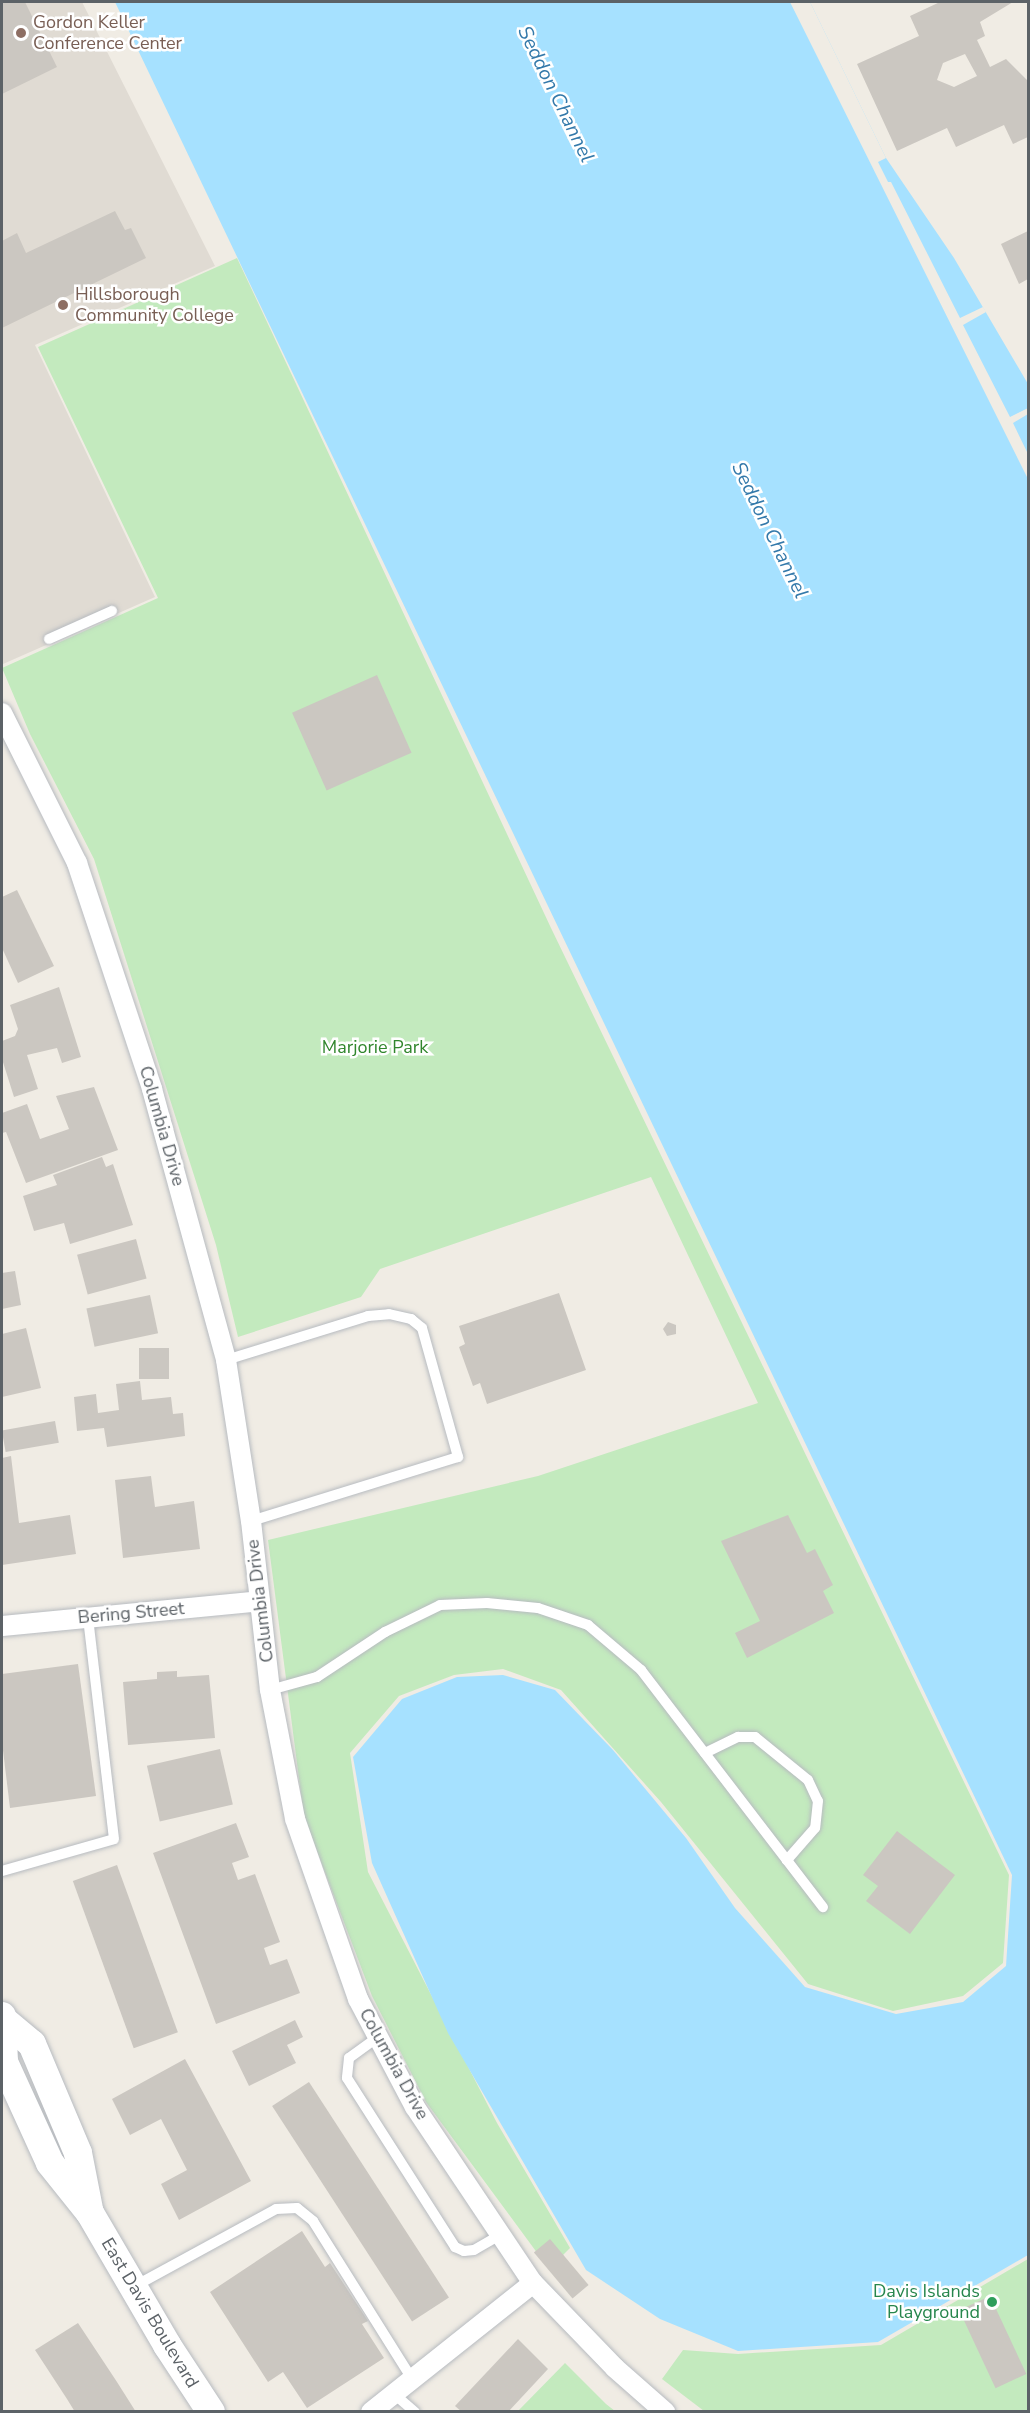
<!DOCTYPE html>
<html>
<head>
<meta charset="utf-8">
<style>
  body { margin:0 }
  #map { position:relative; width:1030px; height:2413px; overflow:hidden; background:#f0ece4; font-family:"Nunito Sans",sans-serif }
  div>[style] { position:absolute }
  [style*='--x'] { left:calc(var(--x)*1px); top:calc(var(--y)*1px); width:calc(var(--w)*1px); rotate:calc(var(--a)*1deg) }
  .education>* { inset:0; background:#e0dbd3 }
  .green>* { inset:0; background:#c3eabe }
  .water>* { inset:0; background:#a6e1ff }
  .pier>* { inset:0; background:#f0ece4 }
  .building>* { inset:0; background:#cbc7c1; transform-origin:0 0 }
  .roads { filter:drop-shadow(0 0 2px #b7bbc0) drop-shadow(0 0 2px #b7bbc0) }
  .lane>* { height:10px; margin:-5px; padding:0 5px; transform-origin:5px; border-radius:5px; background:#fff }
  .street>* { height:20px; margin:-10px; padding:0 10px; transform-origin:10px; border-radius:10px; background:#fff }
  .secondary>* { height:28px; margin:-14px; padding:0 14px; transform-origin:14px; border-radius:14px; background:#fff }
  .dots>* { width:16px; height:16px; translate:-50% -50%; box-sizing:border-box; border:3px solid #fff; border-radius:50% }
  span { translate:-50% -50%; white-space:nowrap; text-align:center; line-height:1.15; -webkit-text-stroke:5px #fff; paint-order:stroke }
  .education-label { font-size:18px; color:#785e54 }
  .left { translate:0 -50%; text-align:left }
  .park-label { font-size:18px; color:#30862c }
  .street-label { font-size:18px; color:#5c6267 }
  .leisure-label { font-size:18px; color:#27864d }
  .right { translate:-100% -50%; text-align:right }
  .water-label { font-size:20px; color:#3379aa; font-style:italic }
  .frame { position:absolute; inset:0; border:3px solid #5c6267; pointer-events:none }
</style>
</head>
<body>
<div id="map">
  <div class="education">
    <i style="clip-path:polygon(2px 2px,82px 2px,215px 266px,35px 345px,155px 597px,3px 664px)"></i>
  </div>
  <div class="green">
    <i style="clip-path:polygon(237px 258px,551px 928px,1009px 1875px,1003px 1963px,963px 1996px,893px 2011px,808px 1984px,661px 1802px,561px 1690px,503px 1669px,454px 1675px,399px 1696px,350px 1753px,368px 1872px,497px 2123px,570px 2248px,549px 2269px,426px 2102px,372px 1996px,304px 1817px,268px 1540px,538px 1476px,758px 1403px,651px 1177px,380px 1269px,361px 1297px,238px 1337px,216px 1245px,94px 859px,30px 734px,2px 668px,158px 598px,38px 347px)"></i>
    <i style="clip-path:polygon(1028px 2259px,1028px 2411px,704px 2411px,662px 2379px,683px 2350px,738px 2354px,881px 2345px)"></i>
    <i style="clip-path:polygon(565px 2363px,606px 2404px,615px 2411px,518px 2411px)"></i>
  </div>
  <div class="water">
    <i style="clip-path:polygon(115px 2px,810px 2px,886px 158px,954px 258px,1028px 384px,1028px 2255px,878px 2342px,738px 2351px,660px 2319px,586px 2270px,448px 2033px,372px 1863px,353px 1757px,402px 1699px,457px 1677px,503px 1675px,555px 1690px,613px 1750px,686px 1838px,735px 1908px,805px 1987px,896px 2014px,963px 2002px,1006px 1966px,1012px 1875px)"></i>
  </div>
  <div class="pier">
    <i style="clip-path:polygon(790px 2px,810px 2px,886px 158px,878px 162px,888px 182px,891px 182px,960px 318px,983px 307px,986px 312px,963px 325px,1010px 417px,1028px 408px,1028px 414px,1013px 423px,1028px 454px,1028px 479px)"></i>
  </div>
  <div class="building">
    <i style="clip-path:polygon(2px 2px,25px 2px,57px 67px,2px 94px)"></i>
    <i style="clip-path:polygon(evenodd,940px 2px,1013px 2px,980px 22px,985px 36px,977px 40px,990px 67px,1006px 59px,1028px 81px,1028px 137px,1013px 144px,1004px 125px,956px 147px,947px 128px,897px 151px,857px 64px,919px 36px,910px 16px,940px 2px,965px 54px,977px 76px,954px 87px,937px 80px,943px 63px,965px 54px)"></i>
    <i style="clip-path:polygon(115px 211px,125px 230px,131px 228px,146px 258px,2px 328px,2px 241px,17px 233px,26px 253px)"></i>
    <i style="clip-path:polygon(1028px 231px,1028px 279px,1019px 284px,1001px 244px)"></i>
    <i style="left:377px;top:675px;width:85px;height:93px;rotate:66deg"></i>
    <i style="clip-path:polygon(17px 890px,54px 966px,18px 983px,2px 948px,2px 897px)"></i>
    <i style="clip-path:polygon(59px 987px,81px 1057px,62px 1063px,57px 1048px,27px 1055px,38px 1089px,14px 1097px,2px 1059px,2px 1041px,15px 1036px,18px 1029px,10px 1005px)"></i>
    <i style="clip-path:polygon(94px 1087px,118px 1150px,26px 1183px,6px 1132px,2px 1133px,2px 1113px,27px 1104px,40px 1139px,69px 1129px,56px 1096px)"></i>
    <i style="clip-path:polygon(102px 1157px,106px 1167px,113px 1164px,133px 1225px,70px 1244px,64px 1223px,34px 1231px,23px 1196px,57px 1185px,53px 1175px)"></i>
    <i style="left:136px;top:1239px;width:41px;height:61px;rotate:75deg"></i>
    <i style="clip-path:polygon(15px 1271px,21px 1305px,2px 1309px,2px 1273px)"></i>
    <i style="clip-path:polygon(559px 1293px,586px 1370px,487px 1404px,480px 1383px,473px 1386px,459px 1347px,465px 1344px,459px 1326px)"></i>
    <i style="left:150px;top:1295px;width:39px;height:65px;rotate:78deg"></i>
    <i style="clip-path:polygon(668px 1322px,676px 1325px,676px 1334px,667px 1336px,663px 1329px)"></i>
    <i style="clip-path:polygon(26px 1328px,41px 1388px,2px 1397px,2px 1334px)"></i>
    <i style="left:139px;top:1348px;width:30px;height:31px"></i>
    <i style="clip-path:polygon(140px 1381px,142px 1400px,171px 1397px,173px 1414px,183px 1413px,185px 1436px,107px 1447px,104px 1428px,77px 1431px,74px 1397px,96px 1394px,98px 1413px,119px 1410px,116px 1384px)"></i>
    <i style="left:55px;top:1421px;width:22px;height:54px;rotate:80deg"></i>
    <i style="clip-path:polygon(11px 1456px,19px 1523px,70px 1515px,76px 1554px,2px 1565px,2px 1458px)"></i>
    <i style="clip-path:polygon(151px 1476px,155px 1507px,194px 1501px,200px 1549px,123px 1558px,115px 1480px)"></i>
    <i style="clip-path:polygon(788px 1515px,807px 1553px,815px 1549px,833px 1585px,823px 1591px,834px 1613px,747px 1658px,735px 1633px,760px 1621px,721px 1541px)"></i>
    <i style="clip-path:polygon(78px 1664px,96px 1796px,10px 1808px,2px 1742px,2px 1674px)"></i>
    <i style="clip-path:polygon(177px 1671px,177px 1677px,209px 1675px,215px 1738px,128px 1745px,123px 1682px,157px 1679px,157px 1672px)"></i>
    <i style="left:220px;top:1749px;width:57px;height:75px;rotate:77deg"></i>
    <i style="clip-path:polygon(236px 1823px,249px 1857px,232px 1863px,238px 1880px,255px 1874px,280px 1942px,264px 1948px,270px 1965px,287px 1959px,300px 1993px,216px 2024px,153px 1853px)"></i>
    <i style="clip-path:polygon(897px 1831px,955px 1875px,910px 1934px,866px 1901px,878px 1886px,863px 1875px)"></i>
    <i style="left:117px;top:1865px;width:178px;height:47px;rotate:70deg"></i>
    <i style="clip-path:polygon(295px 2020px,303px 2037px,287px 2045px,296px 2063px,249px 2086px,232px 2051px)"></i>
    <i style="clip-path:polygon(185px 2059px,251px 2181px,179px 2220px,161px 2184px,187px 2170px,161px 2119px,130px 2135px,112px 2099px)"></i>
    <i style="left:309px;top:2082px;width:257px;height:44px;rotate:57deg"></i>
    <i style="clip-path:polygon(302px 2231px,325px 2267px,330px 2263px,368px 2321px,362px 2324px,384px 2358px,307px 2408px,283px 2372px,268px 2382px,210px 2292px)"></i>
    <i style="left:550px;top:2239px;width:60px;height:21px;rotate:50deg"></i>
    <i style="left:990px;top:2296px;width:86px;height:34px;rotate:65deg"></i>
    <i style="clip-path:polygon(78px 2323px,117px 2382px,136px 2412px,75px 2412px,67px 2399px,35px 2350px)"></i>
    <i style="clip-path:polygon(518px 2339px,548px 2369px,508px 2412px,462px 2412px,455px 2406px)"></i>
  </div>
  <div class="roads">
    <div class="lane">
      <i style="--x:49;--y:639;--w:69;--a:-24"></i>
      <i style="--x:226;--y:1360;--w:149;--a:-17.2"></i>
      <i style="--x:368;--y:1316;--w:21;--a:-5"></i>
      <i style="--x:389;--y:1314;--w:23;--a:13"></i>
      <i style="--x:411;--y:1319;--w:14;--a:39"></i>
      <i style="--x:422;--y:1328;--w:134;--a:74.4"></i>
      <i style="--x:458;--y:1457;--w:217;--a:162.8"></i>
      <i style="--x:270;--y:1690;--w:49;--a:-15.5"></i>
      <i style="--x:317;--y:1677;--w:82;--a:-33.5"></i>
      <i style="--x:385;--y:1632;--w:61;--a:-26.1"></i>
      <i style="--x:440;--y:1605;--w:47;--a:-2.4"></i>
      <i style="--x:487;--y:1603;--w:51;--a:5.6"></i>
      <i style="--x:538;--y:1608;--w:53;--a:18.8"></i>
      <i style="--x:588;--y:1625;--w:70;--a:40.3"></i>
      <i style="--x:641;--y:1670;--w:299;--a:52.5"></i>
      <i style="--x:705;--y:1753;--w:37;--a:-26"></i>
      <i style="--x:738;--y:1737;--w:17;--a:0"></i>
      <i style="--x:755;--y:1737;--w:68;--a:39.1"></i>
      <i style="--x:808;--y:1780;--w:23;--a:65"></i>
      <i style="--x:818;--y:1801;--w:27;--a:96"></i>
      <i style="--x:815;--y:1828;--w:43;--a:131.2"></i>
      <i style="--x:2;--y:1871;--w:116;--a:-15.9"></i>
      <i style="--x:114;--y:1839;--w:224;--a:-96.7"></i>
      <i style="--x:378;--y:2037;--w:36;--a:144"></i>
      <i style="--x:349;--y:2058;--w:20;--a:96"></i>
      <i style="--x:347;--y:2078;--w:201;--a:57.4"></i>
      <i style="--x:455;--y:2247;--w:10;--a:24"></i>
      <i style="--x:464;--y:2251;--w:10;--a:-6"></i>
      <i style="--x:474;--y:2250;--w:30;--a:-30"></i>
      <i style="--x:135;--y:2286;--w:161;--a:-28.6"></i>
      <i style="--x:276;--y:2209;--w:21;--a:-3"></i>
      <i style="--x:297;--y:2208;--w:21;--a:39"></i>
      <i style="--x:313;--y:2221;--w:184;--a:57.9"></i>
      <i style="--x:393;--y:2393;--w:29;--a:41"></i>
    </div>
    <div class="street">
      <i style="--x:2;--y:713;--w:168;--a:63.4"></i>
      <i style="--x:77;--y:863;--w:238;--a:71.6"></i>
      <i style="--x:152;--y:1089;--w:281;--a:74.7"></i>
      <i style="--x:226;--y:1360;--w:163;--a:81.2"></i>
      <i style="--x:251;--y:1521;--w:170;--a:83.6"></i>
      <i style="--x:270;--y:1690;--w:131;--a:79"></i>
      <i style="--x:295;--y:1819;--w:191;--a:70.7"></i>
      <i style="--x:358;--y:1999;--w:122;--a:62.2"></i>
      <i style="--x:415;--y:2107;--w:212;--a:56.2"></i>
      <i style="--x:533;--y:2283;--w:118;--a:46"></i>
      <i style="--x:615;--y:2368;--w:67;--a:41.3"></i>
      <i style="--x:2;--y:1626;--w:259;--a:-5.5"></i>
      <i style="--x:371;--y:2412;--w:207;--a:-38.5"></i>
    </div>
    <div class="secondary">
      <i style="--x:2;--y:2016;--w:46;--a:87.5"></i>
      <i style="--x:4;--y:2062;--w:111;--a:65.5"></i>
      <i style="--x:50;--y:2163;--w:64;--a:51.3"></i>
      <i style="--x:90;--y:2213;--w:153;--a:59.7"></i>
      <i style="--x:167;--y:2345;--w:80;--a:56.7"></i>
      <i style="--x:2;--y:2019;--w:39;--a:40"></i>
      <i style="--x:32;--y:2044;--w:118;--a:67.1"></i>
      <i style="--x:78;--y:2153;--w:57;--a:78.9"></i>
    </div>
  </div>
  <div class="dots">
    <i style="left:21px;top:33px;background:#8d6e63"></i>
    <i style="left:63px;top:305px;background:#8d6e63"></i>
    <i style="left:992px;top:2302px;background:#2e9e5b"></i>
  </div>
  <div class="education-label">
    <span class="left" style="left:33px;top:33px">Gordon Keller<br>Conference Center</span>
    <span class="left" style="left:75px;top:305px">Hillsborough<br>Community College</span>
  </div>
  <div class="park-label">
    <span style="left:375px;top:1047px">Marjorie Park</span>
  </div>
  <div class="street-label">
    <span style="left:162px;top:1126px;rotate:74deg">Columbia Drive</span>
    <span style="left:260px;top:1601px;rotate:-97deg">Columbia Drive</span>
    <span style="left:131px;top:1613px;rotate:-5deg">Bering Street</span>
    <span style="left:394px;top:2064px;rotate:61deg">Columbia Drive</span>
    <span style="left:150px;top:2313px;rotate:59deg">East Davis Boulevard</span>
  </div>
  <div class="leisure-label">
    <span class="right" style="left:980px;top:2302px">Davis Islands<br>Playground</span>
  </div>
  <div class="water-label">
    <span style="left:556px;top:94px;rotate:64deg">Seddon Channel</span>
    <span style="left:770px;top:530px;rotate:64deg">Seddon Channel</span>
  </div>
  <div class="frame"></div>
</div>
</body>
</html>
